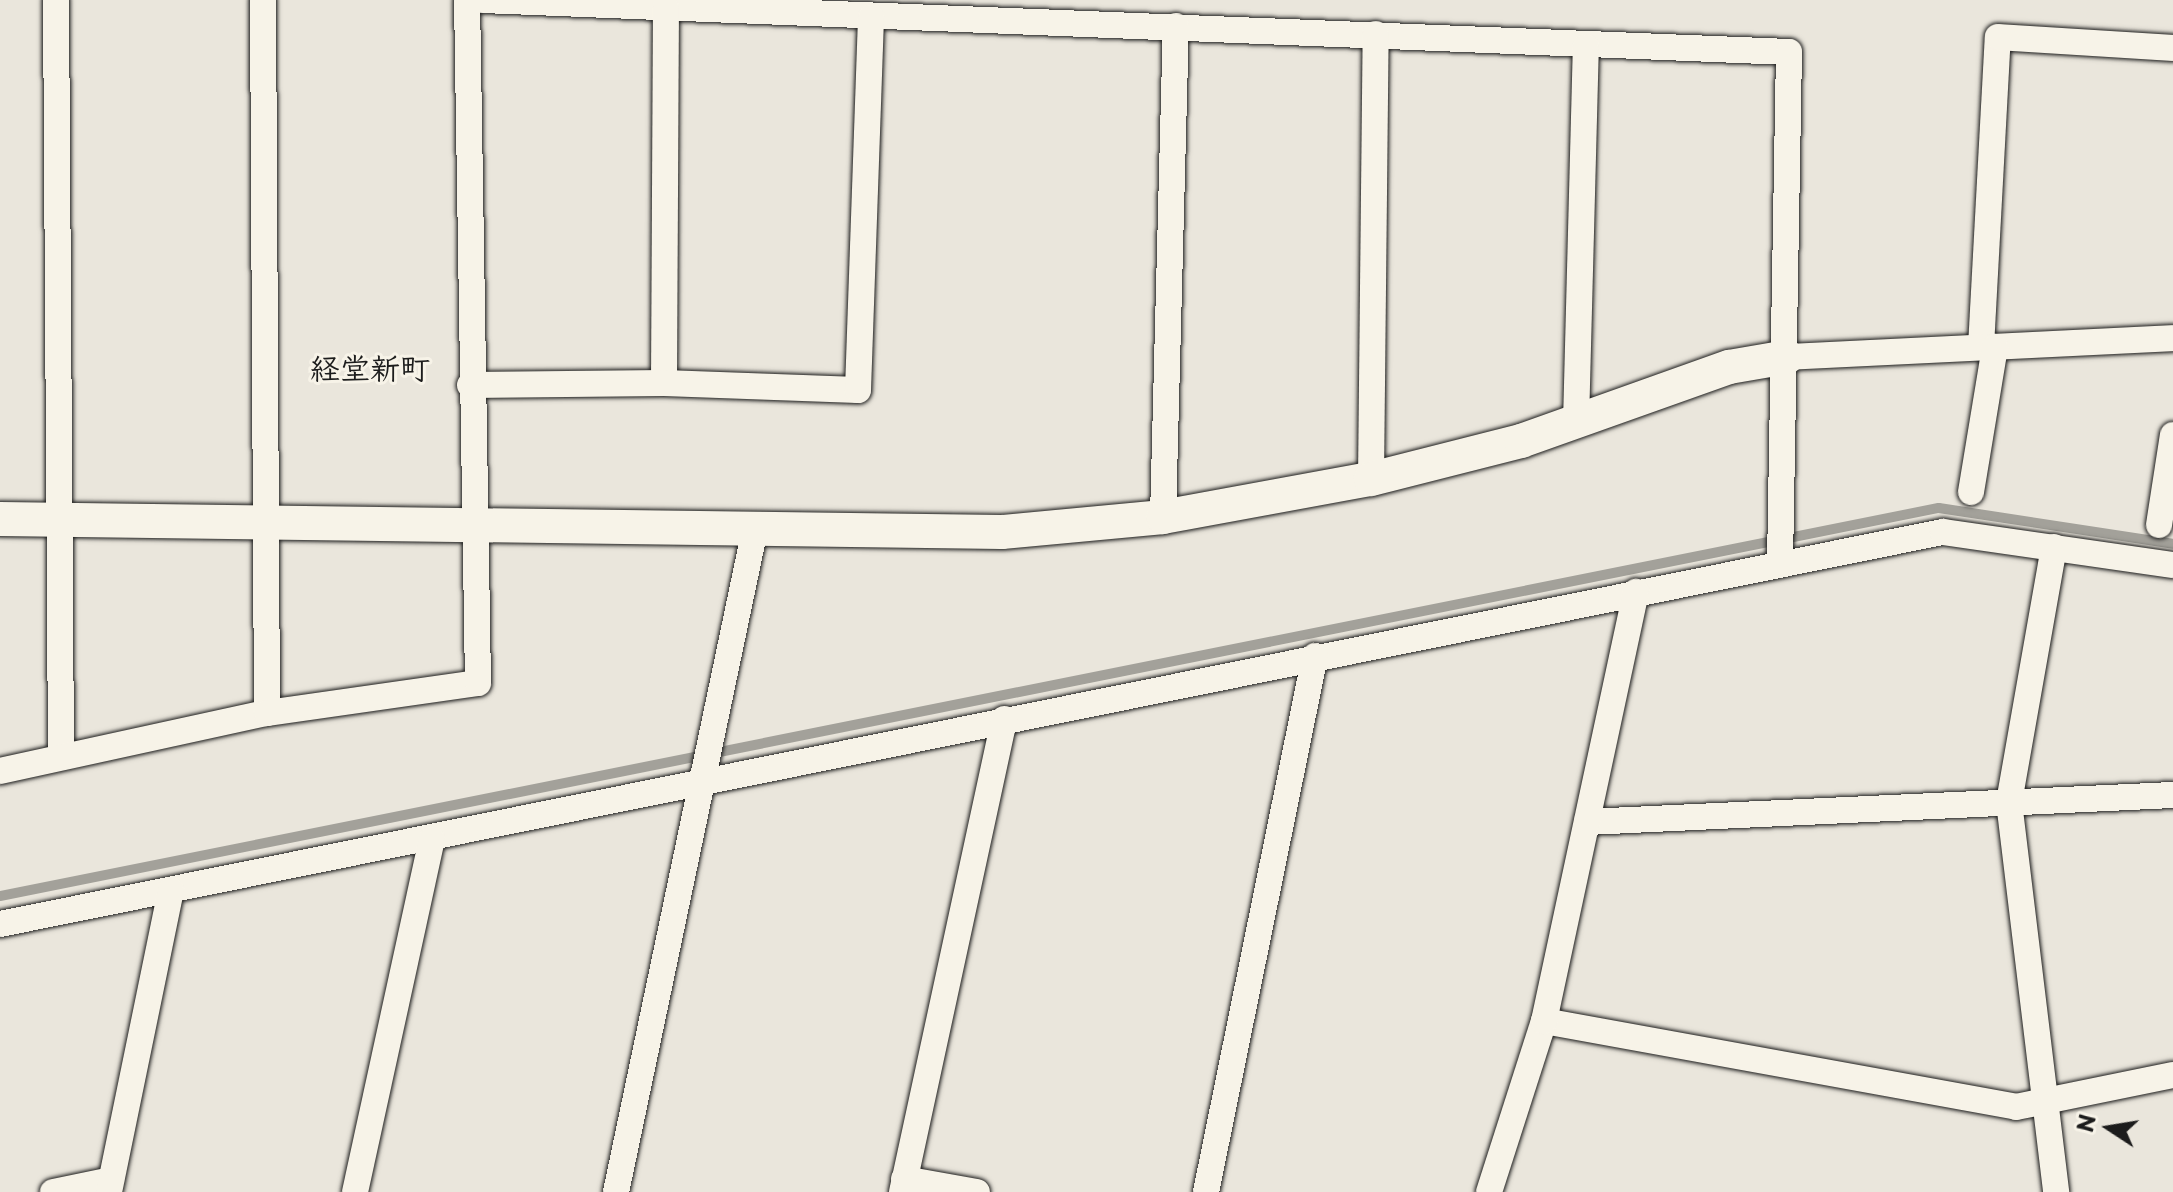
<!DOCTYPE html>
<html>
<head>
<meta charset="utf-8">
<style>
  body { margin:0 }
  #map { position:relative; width:2173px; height:1192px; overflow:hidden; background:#eae6dc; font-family:"Playpen Sans","Klee One",sans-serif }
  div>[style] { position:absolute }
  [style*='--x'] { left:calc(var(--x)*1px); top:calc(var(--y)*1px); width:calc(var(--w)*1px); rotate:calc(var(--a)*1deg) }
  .stream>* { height:10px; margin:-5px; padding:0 5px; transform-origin:5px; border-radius:5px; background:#a3a19a }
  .roads { filter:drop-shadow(0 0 2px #1c1c1c) drop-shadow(0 0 2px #1c1c1c) }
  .minor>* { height:26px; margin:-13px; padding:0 13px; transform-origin:13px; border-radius:13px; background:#f7f3e8 }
  .tertiary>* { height:34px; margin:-17px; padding:0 17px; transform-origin:17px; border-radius:17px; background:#f7f3e8 }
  span { translate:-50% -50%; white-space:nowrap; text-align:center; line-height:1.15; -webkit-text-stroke:6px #f7f3e8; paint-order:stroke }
  .neighbourhood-label { font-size:30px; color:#1c1c1c; font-weight:700 }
  .north { position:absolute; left:2069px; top:1088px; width:80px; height:80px; -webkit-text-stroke:6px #f7f3e8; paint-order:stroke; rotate:282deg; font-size:22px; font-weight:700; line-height:32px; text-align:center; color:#1c1c1c }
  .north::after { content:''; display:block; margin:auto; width:28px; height:36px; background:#1c1c1c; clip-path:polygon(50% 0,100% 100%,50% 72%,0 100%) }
</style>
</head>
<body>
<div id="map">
  <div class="stream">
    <i style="--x:0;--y:896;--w:1977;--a:-11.32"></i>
    <i style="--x:1939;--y:508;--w:237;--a:8.7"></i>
  </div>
  <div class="roads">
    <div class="minor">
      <i style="--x:56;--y:0;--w:757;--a:89.62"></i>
      <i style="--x:263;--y:0;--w:713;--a:89.68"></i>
      <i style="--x:483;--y:0;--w:1307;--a:2.28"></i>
      <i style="--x:1789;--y:52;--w:508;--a:91.01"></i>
      <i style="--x:1981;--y:347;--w:310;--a:-86.9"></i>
      <i style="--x:1998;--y:37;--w:175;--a:3.6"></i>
      <i style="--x:1787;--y:357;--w:386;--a:-2.8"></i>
      <i style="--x:664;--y:383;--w:375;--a:-89.7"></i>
      <i style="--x:470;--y:385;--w:194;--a:-0.6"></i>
      <i style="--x:664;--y:383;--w:194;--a:2.1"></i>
      <i style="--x:858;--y:390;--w:373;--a:-88"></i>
      <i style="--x:1576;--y:423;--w:376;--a:-88.5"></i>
      <i style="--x:1371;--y:479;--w:445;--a:-89.4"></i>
      <i style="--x:1971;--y:492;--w:147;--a:-80.6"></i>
      <i style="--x:1163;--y:517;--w:491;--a:-88.5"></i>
      <i style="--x:2159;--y:525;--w:91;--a:-81.2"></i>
      <i style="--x:2054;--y:547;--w:259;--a:100"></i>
      <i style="--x:2009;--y:802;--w:393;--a:83.1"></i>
      <i style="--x:0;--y:771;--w:273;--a:-12.3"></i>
      <i style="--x:267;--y:713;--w:213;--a:-8.1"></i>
      <i style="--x:478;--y:683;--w:683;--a:-90.92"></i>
      <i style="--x:1587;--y:822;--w:587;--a:-2.64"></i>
      <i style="--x:0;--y:924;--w:1982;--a:-11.41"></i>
      <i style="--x:1943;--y:532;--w:232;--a:8.2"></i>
      <i style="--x:1544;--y:1021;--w:480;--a:10.3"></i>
      <i style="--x:2016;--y:1107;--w:160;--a:-11.5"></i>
      <i style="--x:904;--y:1179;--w:74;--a:10.1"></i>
      <i style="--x:53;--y:1192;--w:59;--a:-11.7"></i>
      <i style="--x:109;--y:1192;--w:308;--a:-78.4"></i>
      <i style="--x:355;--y:1192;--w:361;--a:-77.7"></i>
      <i style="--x:616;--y:1192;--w:677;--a:-78.16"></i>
      <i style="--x:902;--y:1192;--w:484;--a:-77.8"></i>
      <i style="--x:1206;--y:1192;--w:547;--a:-78.51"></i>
      <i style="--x:1489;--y:1192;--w:180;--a:-72.2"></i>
      <i style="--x:1544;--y:1021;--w:439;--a:-77.9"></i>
    </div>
    <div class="tertiary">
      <i style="--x:0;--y:519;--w:1002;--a:0.74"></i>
      <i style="--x:1002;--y:532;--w:162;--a:-5.3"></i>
      <i style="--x:1163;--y:517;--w:211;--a:-10.4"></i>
      <i style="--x:1371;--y:479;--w:155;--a:-14.2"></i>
      <i style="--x:1521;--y:441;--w:221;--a:-19.6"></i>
      <i style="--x:1729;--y:367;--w:59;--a:-9.8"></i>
    </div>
  </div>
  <div class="neighbourhood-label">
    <span style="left:370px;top:367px">経堂新町</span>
  </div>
  <div class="north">N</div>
</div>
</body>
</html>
